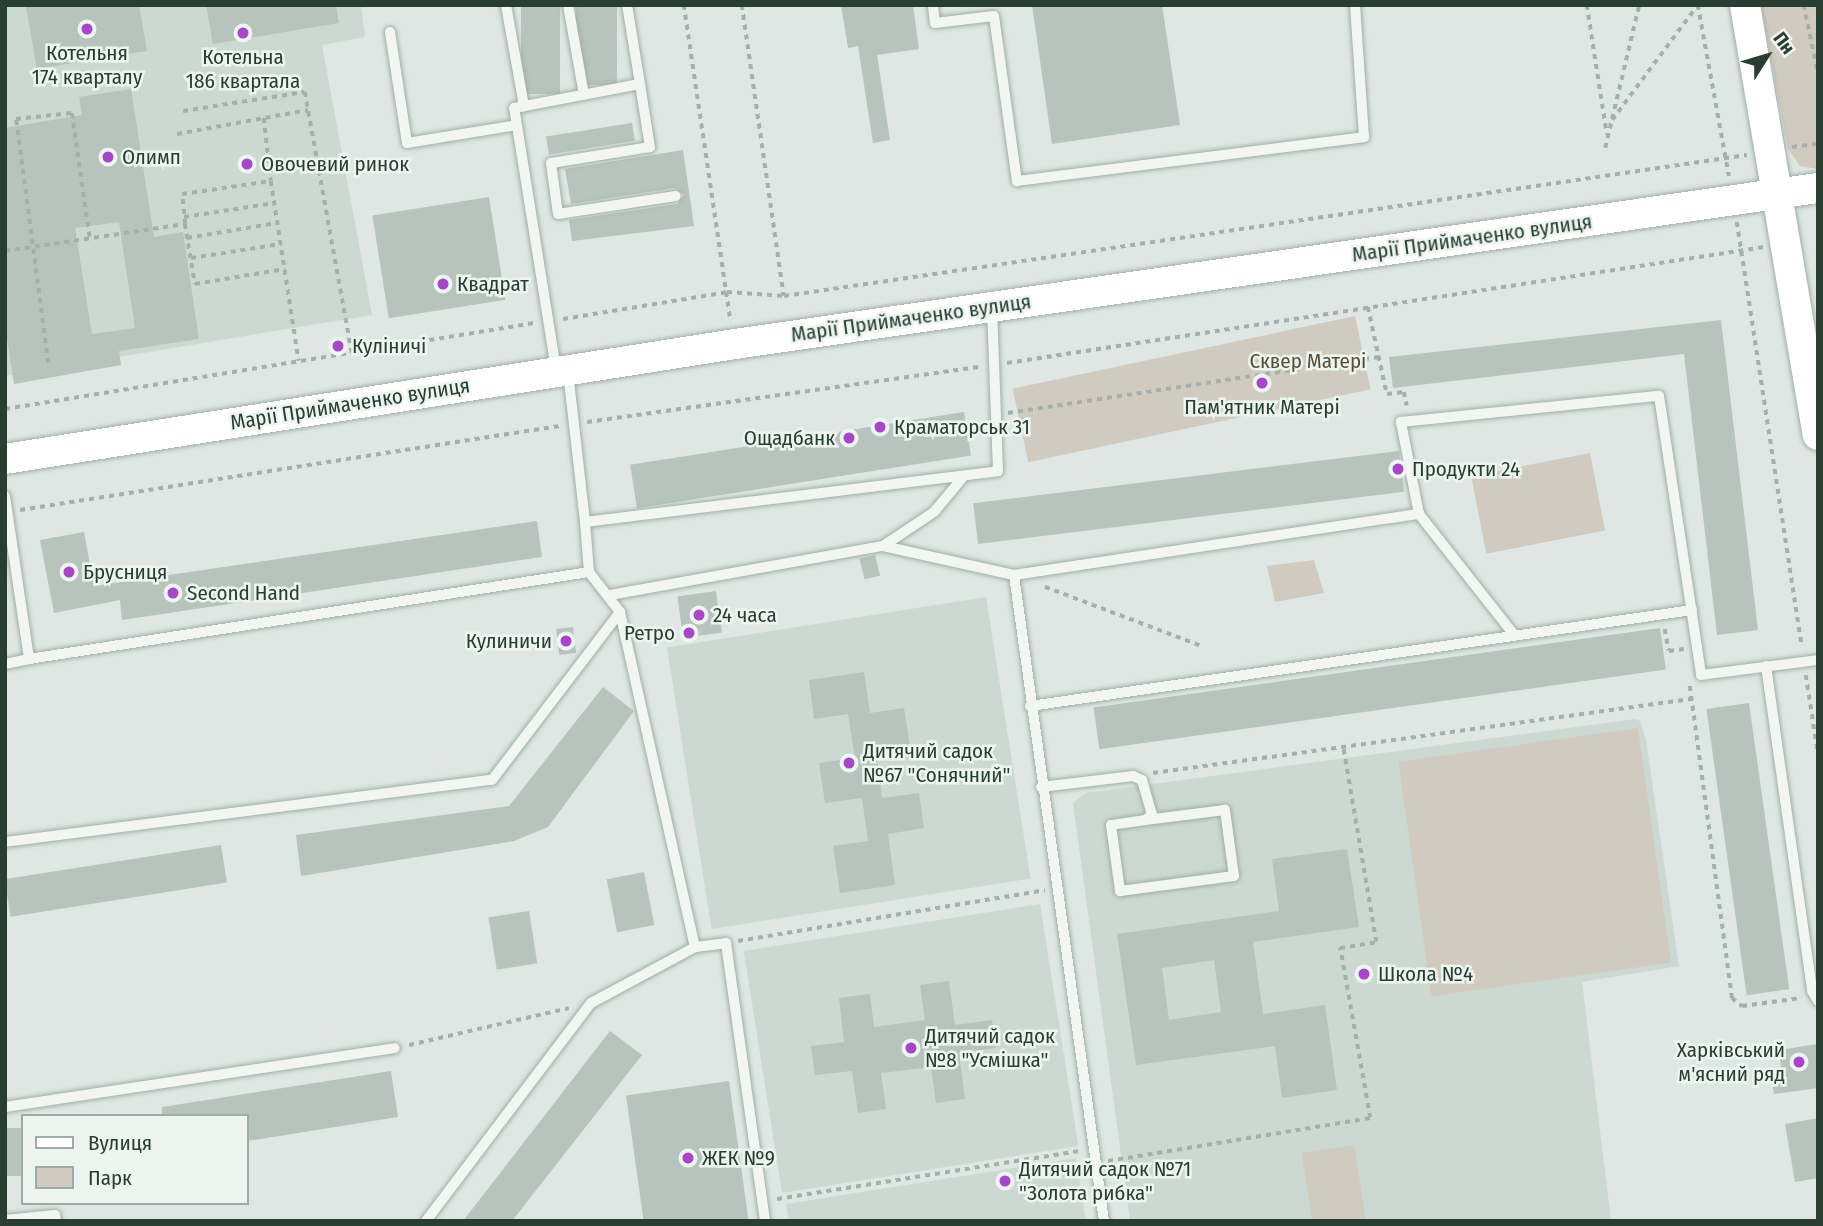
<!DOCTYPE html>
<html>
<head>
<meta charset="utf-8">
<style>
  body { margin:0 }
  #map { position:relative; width:1823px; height:1226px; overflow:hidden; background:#dee7e3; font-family:"Fira Sans Condensed",sans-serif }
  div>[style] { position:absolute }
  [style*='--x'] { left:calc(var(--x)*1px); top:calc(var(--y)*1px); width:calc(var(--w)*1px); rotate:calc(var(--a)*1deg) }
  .built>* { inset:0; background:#ccd9d2; transform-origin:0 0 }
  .green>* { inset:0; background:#d1cbbf; transform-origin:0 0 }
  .building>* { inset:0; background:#b6c4bd; transform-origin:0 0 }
  .path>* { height:3.5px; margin-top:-1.75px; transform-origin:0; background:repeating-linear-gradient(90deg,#a5b0aa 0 5px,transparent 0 10px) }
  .roads { filter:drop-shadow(0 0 2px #a0aea7) drop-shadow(0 0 2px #a0aea7) }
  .lane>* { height:10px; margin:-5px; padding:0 5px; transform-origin:5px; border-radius:5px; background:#f1f6f3 }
  .secondary>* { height:30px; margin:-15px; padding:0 15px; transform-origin:15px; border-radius:15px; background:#fff }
  .dots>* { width:19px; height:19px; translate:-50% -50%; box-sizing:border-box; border:4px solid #edf5f1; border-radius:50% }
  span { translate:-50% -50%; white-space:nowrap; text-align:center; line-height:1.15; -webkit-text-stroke:5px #edf5f1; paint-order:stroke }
  .poi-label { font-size:21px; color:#283e33 }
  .left { translate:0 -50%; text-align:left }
  .right { translate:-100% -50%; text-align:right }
  .street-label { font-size:21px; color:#283e33 }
  .park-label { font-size:21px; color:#594e35 }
  .frame { position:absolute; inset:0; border:7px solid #283e33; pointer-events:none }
  .legend { position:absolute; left:21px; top:1114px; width:228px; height:91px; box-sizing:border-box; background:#edf5f1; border:2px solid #9eaca5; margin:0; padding:9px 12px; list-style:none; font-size:21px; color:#283e33 }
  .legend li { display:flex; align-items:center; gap:14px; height:35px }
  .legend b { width:35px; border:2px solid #9eaca5 }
  .north { position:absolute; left:1732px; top:21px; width:70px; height:70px; -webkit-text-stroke:5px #edf5f1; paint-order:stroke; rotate:53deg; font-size:19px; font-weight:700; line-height:28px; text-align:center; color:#283e33 }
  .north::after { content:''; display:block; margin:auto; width:24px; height:32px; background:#283e33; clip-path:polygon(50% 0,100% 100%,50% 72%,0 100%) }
</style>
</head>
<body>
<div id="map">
  <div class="built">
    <i style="clip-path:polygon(5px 5px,361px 5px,365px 37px,322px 45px,372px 315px,5px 376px)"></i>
    <i style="left:986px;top:597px;width:285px;height:323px;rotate:81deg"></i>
    <i style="clip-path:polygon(1635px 719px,1640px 721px,1646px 740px,1679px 966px,1582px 982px,1611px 1220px,1130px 1221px,1073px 803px,1086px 793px)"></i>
    <i style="left:1040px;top:904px;width:245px;height:300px;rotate:81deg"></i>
    <i style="clip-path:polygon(1076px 1158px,1086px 1221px,789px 1221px,786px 1204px)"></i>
  </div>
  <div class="green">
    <i style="clip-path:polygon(1761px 5px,1818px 5px,1818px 169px,1800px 166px,1788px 149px)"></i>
    <i style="left:1355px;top:316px;width:75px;height:350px;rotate:78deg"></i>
    <i style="left:1590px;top:453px;width:79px;height:121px;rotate:79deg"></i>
    <i style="clip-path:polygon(1314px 560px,1324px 593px,1275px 602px,1267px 566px)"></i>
    <i style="left:1638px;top:728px;width:237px;height:242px;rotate:82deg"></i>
    <i style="left:1354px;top:1145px;width:76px;height:53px;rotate:81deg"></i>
  </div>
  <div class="building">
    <i style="clip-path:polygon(139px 5px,147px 51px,37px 69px,26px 7px)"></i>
    <i style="clip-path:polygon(206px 5px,336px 5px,339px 23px,213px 44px)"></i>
    <i style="left:521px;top:5px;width:39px;height:89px"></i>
    <i style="left:576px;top:5px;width:41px;height:80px"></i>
    <i style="clip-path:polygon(841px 5px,913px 5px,919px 49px,877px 55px,890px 140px,873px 143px,858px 46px,848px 48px)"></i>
    <i style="clip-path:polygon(1032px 5px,1162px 5px,1180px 125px,1052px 144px)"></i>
    <i style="clip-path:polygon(evenodd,131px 89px,154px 237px,183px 232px,199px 339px,119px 351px,121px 365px,14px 384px,5px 326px,5px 128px,82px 115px,79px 97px,131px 89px,119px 222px,135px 328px,92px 334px,75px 228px,119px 222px)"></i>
    <i style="left:632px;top:123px;width:18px;height:87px;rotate:81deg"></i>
    <i style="clip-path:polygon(683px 150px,694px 226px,572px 241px,569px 220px,677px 204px,684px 195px,675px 188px,571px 204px,565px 169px)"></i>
    <i style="left:489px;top:197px;width:104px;height:118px;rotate:81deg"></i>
    <i style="clip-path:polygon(1721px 320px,1758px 630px,1717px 635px,1684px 354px,1393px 388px,1389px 357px)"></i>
    <i style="left:964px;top:412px;width:44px;height:338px;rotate:81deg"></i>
    <i style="left:1399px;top:451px;width:41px;height:429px;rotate:83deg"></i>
    <i style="clip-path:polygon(537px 521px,542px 557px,122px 620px,120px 600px,54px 613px,40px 540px,84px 532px,94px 586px)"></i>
    <i style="left:875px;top:555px;width:21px;height:16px;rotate:76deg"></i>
    <i style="left:716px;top:591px;width:42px;height:39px;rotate:82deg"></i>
    <i style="left:573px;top:627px;width:26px;height:17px;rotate:83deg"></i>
    <i style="left:1660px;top:628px;width:42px;height:572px;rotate:82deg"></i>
    <i style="clip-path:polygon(864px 672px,870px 713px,904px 708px,910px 747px,876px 752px,882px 798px,919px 793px,924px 828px,888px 834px,895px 885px,840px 893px,833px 846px,868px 841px,862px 798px,825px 803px,819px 763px,855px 758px,848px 714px,814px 719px,809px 680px)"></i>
    <i style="clip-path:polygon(603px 687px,634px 711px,548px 827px,514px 841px,301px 876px,296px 835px,509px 806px)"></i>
    <i style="left:1749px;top:703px;width:289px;height:43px;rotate:82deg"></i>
    <i style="left:221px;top:845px;width:38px;height:219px;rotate:81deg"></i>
    <i style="clip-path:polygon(evenodd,1347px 849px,1359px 927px,1253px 942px,1263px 1014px,1325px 1005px,1337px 1090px,1282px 1098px,1275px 1046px,1136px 1065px,1117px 934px,1279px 911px,1272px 859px,1347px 849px,1214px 960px,1221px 1012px,1169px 1020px,1162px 968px,1214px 960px)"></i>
    <i style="left:644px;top:872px;width:54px;height:38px;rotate:79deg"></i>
    <i style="left:529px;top:911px;width:53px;height:41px;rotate:81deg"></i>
    <i style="clip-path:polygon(949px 981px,955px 1025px,992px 1020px,996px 1048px,959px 1053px,965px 1099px,936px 1103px,931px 1067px,881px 1073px,886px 1109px,858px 1113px,852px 1071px,815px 1075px,811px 1046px,844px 1042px,839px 998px,870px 994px,874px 1027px,925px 1020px,920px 985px)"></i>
    <i style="clip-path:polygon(610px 1031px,642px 1055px,512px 1221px,463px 1221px)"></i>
    <i style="clip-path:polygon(1818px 1044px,1818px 1088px,1774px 1094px,1771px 1076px,1782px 1075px,1779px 1050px)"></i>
    <i style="clip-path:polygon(391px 1071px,398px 1117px,247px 1141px,247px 1116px,162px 1116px,162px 1107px)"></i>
    <i style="left:729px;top:1081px;width:141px;height:104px;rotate:82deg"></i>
    <i style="clip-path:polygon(1818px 1118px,1818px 1178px,1795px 1182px,1785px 1124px)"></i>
    <i style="left:23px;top:1128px;width:48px;height:18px;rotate:90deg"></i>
  </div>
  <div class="path">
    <i style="--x:684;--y:5;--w:320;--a:81.6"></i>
    <i style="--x:742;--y:5;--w:294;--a:81.8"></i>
    <i style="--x:1587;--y:5;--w:131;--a:81.2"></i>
    <i style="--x:1698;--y:5;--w:174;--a:79.7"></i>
    <i style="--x:1804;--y:5;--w:70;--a:78.5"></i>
    <i style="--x:183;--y:111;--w:123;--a:-8.9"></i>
    <i style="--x:305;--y:92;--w:265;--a:79.8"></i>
    <i style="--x:264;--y:118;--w:63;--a:83.7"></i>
    <i style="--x:1612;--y:120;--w:142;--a:-53.3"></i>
    <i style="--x:177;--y:134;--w:133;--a:-10.4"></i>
    <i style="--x:1792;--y:147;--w:26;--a:-7"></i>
    <i style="--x:1605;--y:148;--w:147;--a:-76.6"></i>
    <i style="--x:184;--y:217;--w:91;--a:-8.8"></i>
    <i style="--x:1737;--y:222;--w:430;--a:81.3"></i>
    <i style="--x:185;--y:224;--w:61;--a:80.5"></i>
    <i style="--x:195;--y:284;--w:91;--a:-9.5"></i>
    <i style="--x:187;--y:238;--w:91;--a:-9.5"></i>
    <i style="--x:5;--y:251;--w:182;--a:-8.5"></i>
    <i style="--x:185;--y:224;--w:30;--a:-96"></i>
    <i style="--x:182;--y:194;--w:90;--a:-8.3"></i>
    <i style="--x:271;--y:181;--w:182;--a:81.2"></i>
    <i style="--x:191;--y:258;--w:91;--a:-8.8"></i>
    <i style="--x:1368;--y:307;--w:89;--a:77.7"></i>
    <i style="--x:1387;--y:394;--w:17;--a:-7"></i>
    <i style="--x:1404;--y:392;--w:14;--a:78"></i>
    <i style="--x:563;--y:319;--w:166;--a:-9.3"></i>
    <i style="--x:727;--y:292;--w:57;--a:4"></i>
    <i style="--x:784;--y:296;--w:973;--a:-8.33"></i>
    <i style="--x:48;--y:363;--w:246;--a:-97.5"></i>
    <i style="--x:16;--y:119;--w:56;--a:-6.1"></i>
    <i style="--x:72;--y:113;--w:126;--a:81.8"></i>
    <i style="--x:1007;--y:363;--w:766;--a:-8.71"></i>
    <i style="--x:5;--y:409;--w:536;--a:-9.23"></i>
    <i style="--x:1008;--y:413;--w:375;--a:-8.6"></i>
    <i style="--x:587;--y:422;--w:395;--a:-8"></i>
    <i style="--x:20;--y:510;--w:546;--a:-8.86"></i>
    <i style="--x:1045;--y:587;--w:165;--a:20.6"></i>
    <i style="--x:1665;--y:629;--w:22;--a:80"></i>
    <i style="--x:1669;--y:651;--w:15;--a:-8"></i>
    <i style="--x:1806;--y:675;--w:79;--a:81.3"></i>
    <i style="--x:1690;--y:686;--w:315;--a:82.3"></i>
    <i style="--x:1732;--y:998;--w:13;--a:39"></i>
    <i style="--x:1742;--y:1006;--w:60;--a:-7.7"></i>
    <i style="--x:1153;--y:773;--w:543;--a:-7.83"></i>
    <i style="--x:738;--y:941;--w:311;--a:-9.4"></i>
    <i style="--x:409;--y:1045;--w:164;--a:-13"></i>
    <i style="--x:1108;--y:1161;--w:266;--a:-9.3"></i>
    <i style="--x:1370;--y:1118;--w:173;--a:-100"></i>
    <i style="--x:1340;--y:948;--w:36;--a:-9"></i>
    <i style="--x:1376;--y:942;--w:199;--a:-99.6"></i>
    <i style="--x:777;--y:1199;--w:308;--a:-9"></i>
  </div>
  <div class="roads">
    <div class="lane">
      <i style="--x:506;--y:5;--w:103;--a:79.9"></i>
      <i style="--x:568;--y:5;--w:91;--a:79.9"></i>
      <i style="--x:933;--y:5;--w:18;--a:84"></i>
      <i style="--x:935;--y:23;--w:59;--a:-6.8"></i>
      <i style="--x:994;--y:16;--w:167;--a:82.1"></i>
      <i style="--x:1017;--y:181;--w:350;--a:-7.2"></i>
      <i style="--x:1364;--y:137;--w:132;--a:-93.9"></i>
      <i style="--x:390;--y:32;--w:112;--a:81.3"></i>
      <i style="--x:407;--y:143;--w:111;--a:-9.3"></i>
      <i style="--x:640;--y:84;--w:64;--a:81"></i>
      <i style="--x:650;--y:147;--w:100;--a:170.8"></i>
      <i style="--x:551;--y:163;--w:51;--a:82.2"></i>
      <i style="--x:558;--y:214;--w:119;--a:-8.7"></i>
      <i style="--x:556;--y:369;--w:264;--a:-99.1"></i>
      <i style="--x:514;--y:108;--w:128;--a:-10.8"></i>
      <i style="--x:640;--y:84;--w:80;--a:-99.3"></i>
      <i style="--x:568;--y:372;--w:151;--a:83.5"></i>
      <i style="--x:585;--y:522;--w:416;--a:-7"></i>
      <i style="--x:998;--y:471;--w:162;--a:-92.1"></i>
      <i style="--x:5;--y:496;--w:165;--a:81.6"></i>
      <i style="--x:29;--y:659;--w:25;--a:168"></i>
      <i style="--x:1419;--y:514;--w:94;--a:-101.1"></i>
      <i style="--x:1401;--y:422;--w:259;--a:-5.8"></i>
      <i style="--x:1659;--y:396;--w:282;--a:81.4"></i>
      <i style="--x:1701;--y:675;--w:118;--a:-7.3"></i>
      <i style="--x:883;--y:546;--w:61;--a:-33.7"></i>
      <i style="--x:934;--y:512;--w:47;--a:-50.2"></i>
      <i style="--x:1014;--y:575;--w:410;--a:-8.6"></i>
      <i style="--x:1419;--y:514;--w:155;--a:51.8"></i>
      <i style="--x:610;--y:595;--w:277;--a:-10.2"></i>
      <i style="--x:883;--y:546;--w:134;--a:12.5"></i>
      <i style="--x:1014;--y:575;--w:652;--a:82.07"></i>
      <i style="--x:620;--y:612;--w:343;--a:77.4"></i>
      <i style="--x:29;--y:659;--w:567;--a:-8.83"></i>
      <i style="--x:1766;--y:666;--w:328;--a:81.9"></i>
      <i style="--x:1812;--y:991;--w:12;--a:59"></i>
      <i style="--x:1030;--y:706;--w:669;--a:-8.25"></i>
      <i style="--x:1041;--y:787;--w:93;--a:-6.8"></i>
      <i style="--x:1133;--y:776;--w:10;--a:24"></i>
      <i style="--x:1142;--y:780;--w:35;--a:74"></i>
      <i style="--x:1152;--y:814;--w:8;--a:135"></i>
      <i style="--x:1146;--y:820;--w:35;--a:172"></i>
      <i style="--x:1111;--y:825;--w:67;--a:82.2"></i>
      <i style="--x:1120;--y:891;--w:115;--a:-7.5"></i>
      <i style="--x:1234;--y:876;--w:67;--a:-97.8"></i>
      <i style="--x:1225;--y:810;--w:80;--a:172.8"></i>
      <i style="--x:5;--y:842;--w:491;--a:-7.3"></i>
      <i style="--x:492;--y:780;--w:211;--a:-52.7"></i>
      <i style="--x:620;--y:612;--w:51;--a:-127.8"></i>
      <i style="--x:589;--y:572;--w:50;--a:-94.6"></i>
      <i style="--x:5;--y:1107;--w:394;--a:-8.6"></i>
      <i style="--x:5;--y:1220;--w:50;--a:-5.7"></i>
      <i style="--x:55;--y:1215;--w:6;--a:81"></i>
      <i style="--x:426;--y:1221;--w:273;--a:-52.9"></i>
      <i style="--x:591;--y:1003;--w:118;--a:-28.3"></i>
      <i style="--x:695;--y:947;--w:31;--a:-7"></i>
      <i style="--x:726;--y:943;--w:281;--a:82"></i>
    </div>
    <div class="secondary">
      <i style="--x:1745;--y:5;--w:436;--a:80.4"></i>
      <i style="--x:5;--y:459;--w:739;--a:-8.95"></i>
      <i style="--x:735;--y:344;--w:1094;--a:-8.2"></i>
    </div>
  </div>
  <div class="dots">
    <i style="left:87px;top:29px;background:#a845ca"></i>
    <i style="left:243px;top:33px;background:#a845ca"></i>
    <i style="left:108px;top:157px;background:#a845ca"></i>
    <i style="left:247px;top:164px;background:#a845ca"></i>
    <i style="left:443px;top:284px;background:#a845ca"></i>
    <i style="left:338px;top:346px;background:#a845ca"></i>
    <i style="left:1262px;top:383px;background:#a845ca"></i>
    <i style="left:880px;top:427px;background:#a845ca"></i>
    <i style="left:849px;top:438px;background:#a845ca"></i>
    <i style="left:1398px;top:469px;background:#a845ca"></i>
    <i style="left:69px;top:572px;background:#a845ca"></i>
    <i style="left:173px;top:593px;background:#a845ca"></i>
    <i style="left:699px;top:615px;background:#a845ca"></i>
    <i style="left:689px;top:633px;background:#a845ca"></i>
    <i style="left:566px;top:641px;background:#a845ca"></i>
    <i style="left:849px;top:763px;background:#a845ca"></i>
    <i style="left:1364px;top:974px;background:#a845ca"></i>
    <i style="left:911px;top:1048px;background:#a845ca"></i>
    <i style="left:1799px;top:1062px;background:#a845ca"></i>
    <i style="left:688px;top:1158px;background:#a845ca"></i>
    <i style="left:1005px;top:1181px;background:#a845ca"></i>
  </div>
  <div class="poi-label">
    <span style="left:87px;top:65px">Котельня<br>174 кварталу</span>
    <span style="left:243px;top:69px">Котельна<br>186 квартала</span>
    <span class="left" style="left:122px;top:157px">Олимп</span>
    <span class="left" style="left:261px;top:164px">Овочевий ринок</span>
    <span class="left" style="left:457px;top:284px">Квадрат</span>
    <span class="left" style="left:352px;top:346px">Куліничі</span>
    <span style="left:1262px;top:407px">Пам'ятник Матері</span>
    <span class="left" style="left:894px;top:427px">Краматорськ 31</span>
    <span class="right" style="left:835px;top:438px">Ощадбанк</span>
    <span class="left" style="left:1412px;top:469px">Продукти 24</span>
    <span class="left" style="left:83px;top:572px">Брусниця</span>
    <span class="left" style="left:187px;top:593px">Second Hand</span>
    <span class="left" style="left:713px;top:615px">24 часа</span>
    <span class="right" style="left:675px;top:633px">Ретро</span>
    <span class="right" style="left:552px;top:641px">Кулиничи</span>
    <span class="left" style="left:863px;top:763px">Дитячий садок<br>№67 "Сонячний"</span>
    <span class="left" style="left:1378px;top:974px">Школа №4</span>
    <span class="left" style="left:925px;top:1048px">Дитячий садок<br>№8 "Усмішка"</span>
    <span class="right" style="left:1785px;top:1062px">Харківський<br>м'ясний ряд</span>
    <span class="left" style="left:702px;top:1158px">ЖЕК №9</span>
    <span class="left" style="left:1019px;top:1181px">Дитячий садок №71<br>"Золота рибка"</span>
  </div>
  <div class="street-label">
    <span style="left:1472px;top:238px;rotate:-8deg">Марії Приймаченко вулиця</span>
    <span style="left:911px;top:318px;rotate:-8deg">Марії Приймаченко вулиця</span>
    <span style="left:350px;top:404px;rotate:-9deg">Марії Приймаченко вулиця</span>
  </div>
  <div class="park-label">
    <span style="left:1308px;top:361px">Сквер Матері</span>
  </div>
  <div class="frame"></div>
  <ul class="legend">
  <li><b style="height:9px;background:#fff"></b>Вулиця</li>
  <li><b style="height:19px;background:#d1cbbf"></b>Парк</li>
  </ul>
  <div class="north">Пн</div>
</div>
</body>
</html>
